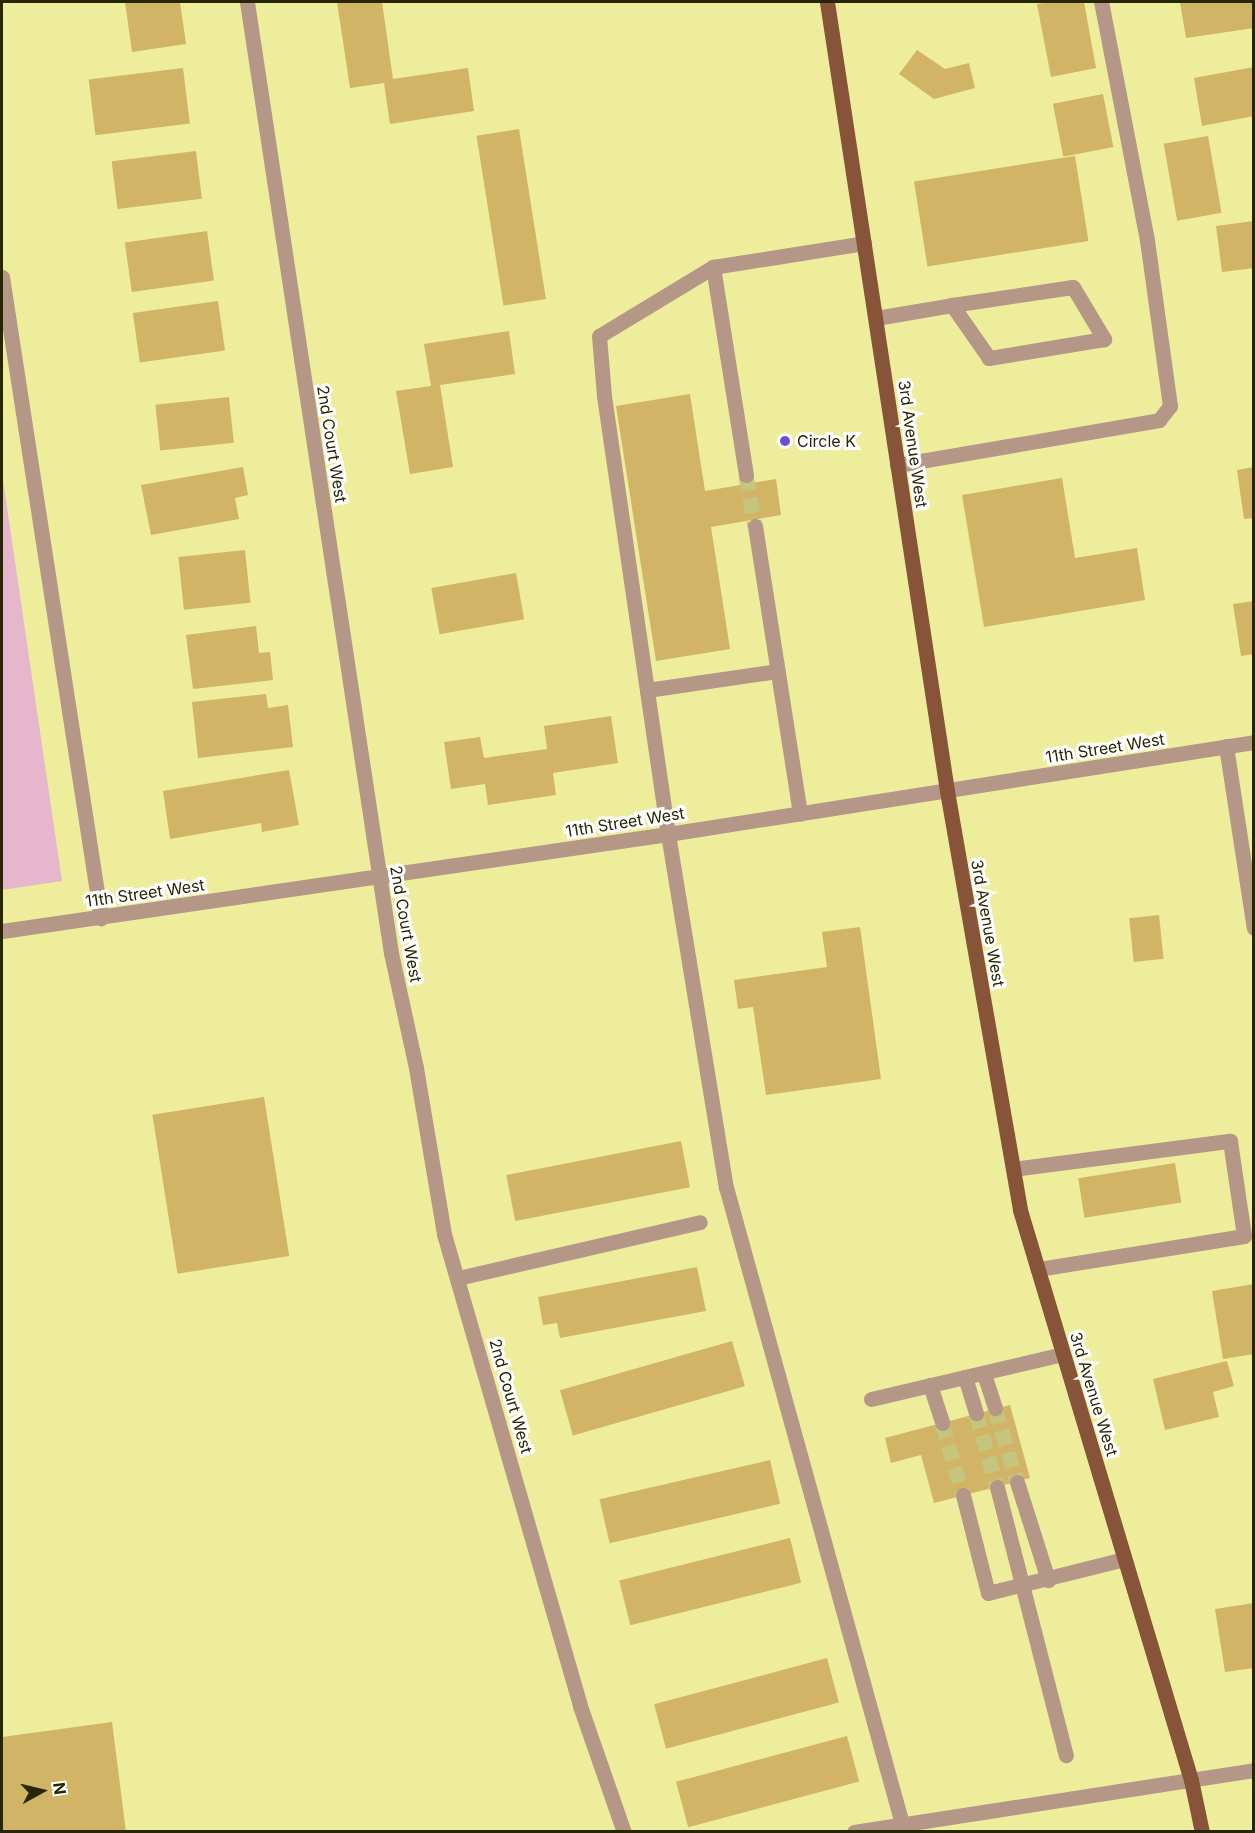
<!DOCTYPE html>
<html>
<head>
<meta charset="utf-8">
<style>
  body { margin:0 }
  #map { position:relative; width:1255px; height:1833px; overflow:hidden; background:#eded9c; font-family:Inter,sans-serif }
  div>[style] { position:absolute }
  [style*='--x'] { left:calc(var(--x)*1px); top:calc(var(--y)*1px); width:calc(var(--w)*1px); rotate:calc(var(--a)*1deg) }
  .green>* { inset:0; background:#e6b6cd }
  .building>* { inset:0; background:#d2b467; transform-origin:0 0 }
  .minor-tunnel>* { height:15px; margin-top:-7.5px; transform-origin:0; background:repeating-linear-gradient(90deg,#c5c57e 0 15px,transparent 0 23px) }
  .minor>* { height:15px; margin:-7.5px; padding:0 7.5px; transform-origin:7.5px; border-radius:7.5px; background:#b59788 }
  .major>* { height:15px; margin:-7.5px; padding:0 7.5px; transform-origin:7.5px; border-radius:7.5px; background:#875439 }
  .dots>* { width:16px; height:16px; translate:-50% -50%; box-sizing:border-box; border:3px solid #fff; border-radius:50% }
  span { translate:-50% -50%; white-space:nowrap; text-align:center; line-height:1.15; -webkit-text-stroke:6px #fff; paint-order:stroke }
  .poi-label { font-size:16px; color:#272604 }
  .left { translate:0 -50%; text-align:left }
  .street-label { font-size:16px; color:#272604 }
  .frame { position:absolute; inset:0; border:3px solid #272604; pointer-events:none }
  .north { position:absolute; left:12px; top:1761px; width:60px; height:60px; -webkit-text-stroke:4px #fff; paint-order:stroke; rotate:82deg; font-size:16px; font-weight:700; line-height:24px; text-align:center; color:#272604 }
  .north::after { content:''; display:block; margin:auto; width:21px; height:27px; background:#272604; clip-path:polygon(50% 0,100% 100%,50% 72%,0 100%) }
</style>
</head>
<body>
<div id="map">
  <div class="green">
    <i style="clip-path:polygon(2px 473px,62px 881px,2px 890px)"></i>
  </div>
  <div class="building">
    <i style="clip-path:polygon(125px 2px,180px 2px,186px 44px,132px 52px)"></i>
    <i style="clip-path:polygon(337px 2px,382px 2px,393px 79px,468px 68px,474px 111px,390px 124px,384px 83px,350px 88px)"></i>
    <i style="clip-path:polygon(1053px 2px,1084px 2px,1096px 68px,1051px 77px,1037px 4px)"></i>
    <i style="clip-path:polygon(1180px 2px,1254px 2px,1254px 28px,1186px 38px)"></i>
    <i style="clip-path:polygon(917px 50px,945px 69px,969px 63px,975px 88px,934px 99px,899px 74px)"></i>
    <i style="clip-path:polygon(1254px 67px,1254px 116px,1202px 126px,1194px 78px)"></i>
    <i style="left:183px;top:68px;width:56px;height:95px;rotate:83deg"></i>
    <i style="left:1103px;top:94px;width:54px;height:51px;rotate:79deg"></i>
    <i style="left:519px;top:129px;width:172px;height:43px;rotate:81deg"></i>
    <i style="left:1208px;top:136px;width:78px;height:45px;rotate:80deg"></i>
    <i style="left:196px;top:151px;width:48px;height:85px;rotate:83deg"></i>
    <i style="left:1075px;top:156px;width:86px;height:163px;rotate:81deg"></i>
    <i style="clip-path:polygon(1254px 221px,1254px 268px,1222px 272px,1216px 226px)"></i>
    <i style="left:207px;top:231px;width:50px;height:83px;rotate:82deg"></i>
    <i style="left:218px;top:301px;width:50px;height:86px;rotate:82deg"></i>
    <i style="clip-path:polygon(509px 331px,515px 374px,440px 385px,453px 467px,410px 474px,396px 391px,431px 386px,424px 344px)"></i>
    <i style="clip-path:polygon(690px 394px,705px 491px,776px 479px,781px 515px,711px 527px,730px 649px,656px 661px,616px 406px)"></i>
    <i style="left:229px;top:397px;width:46px;height:74px;rotate:84deg"></i>
    <i style="clip-path:polygon(243px 467px,248px 495px,235px 498px,239px 519px,151px 535px,141px 485px)"></i>
    <i style="clip-path:polygon(1254px 467px,1254px 518px,1244px 519px,1237px 470px)"></i>
    <i style="clip-path:polygon(1062px 478px,1075px 558px,1137px 548px,1145px 600px,984px 627px,962px 495px)"></i>
    <i style="left:245px;top:550px;width:53px;height:67px;rotate:84deg"></i>
    <i style="left:516px;top:573px;width:47px;height:86px;rotate:80deg"></i>
    <i style="clip-path:polygon(1254px 601px,1254px 654px,1241px 656px,1233px 604px)"></i>
    <i style="clip-path:polygon(256px 626px,259px 653px,270px 652px,273px 680px,193px 689px,186px 635px)"></i>
    <i style="clip-path:polygon(266px 694px,268px 708px,288px 705px,293px 747px,198px 758px,192px 702px)"></i>
    <i style="clip-path:polygon(611px 716px,618px 763px,553px 773px,556px 795px,488px 805px,485px 784px,451px 789px,444px 742px,480px 737px,484px 758px,547px 749px,544px 726px)"></i>
    <i style="clip-path:polygon(289px 770px,299px 825px,262px 832px,261px 823px,170px 839px,163px 791px)"></i>
    <i style="left:1159px;top:915px;width:44px;height:30px;rotate:84deg"></i>
    <i style="clip-path:polygon(860px 927px,881px 1079px,766px 1095px,753px 1007px,738px 1009px,734px 980px,827px 967px,822px 932px)"></i>
    <i style="left:264px;top:1097px;width:161px;height:113px;rotate:81deg"></i>
    <i style="left:681px;top:1141px;width:47px;height:178px;rotate:79deg"></i>
    <i style="left:1175px;top:1163px;width:40px;height:98px;rotate:81deg"></i>
    <i style="clip-path:polygon(697px 1267px,706px 1311px,560px 1338px,557px 1323px,543px 1325px,538px 1297px)"></i>
    <i style="clip-path:polygon(1254px 1284px,1254px 1354px,1223px 1359px,1212px 1291px)"></i>
    <i style="left:732px;top:1341px;width:47px;height:179px;rotate:74deg"></i>
    <i style="clip-path:polygon(1227px 1361px,1234px 1386px,1213px 1392px,1219px 1417px,1165px 1430px,1153px 1379px)"></i>
    <i style="clip-path:polygon(1010px 1405px,1030px 1478px,934px 1503px,921px 1455px,891px 1463px,885px 1438px)"></i>
    <i style="left:770px;top:1460px;width:45px;height:175px;rotate:77deg"></i>
    <i style="left:790px;top:1538px;width:46px;height:176px;rotate:76deg"></i>
    <i style="clip-path:polygon(1254px 1603px,1254px 1668px,1225px 1672px,1215px 1609px)"></i>
    <i style="left:827px;top:1658px;width:46px;height:179px;rotate:75deg"></i>
    <i style="clip-path:polygon(112px 1722px,126px 1832px,2px 1832px,2px 1737px)"></i>
    <i style="left:847px;top:1736px;width:47px;height:177px;rotate:75deg"></i>
  </div>
  <div class="minor-tunnel">
    <i style="--x:746;--y:475;--w:52;--a:80"></i>
    <i style="--x:995;--y:1408;--w:77;--a:73.4"></i>
    <i style="--x:976;--y:1413;--w:77;--a:74.2"></i>
    <i style="--x:942;--y:1423;--w:75;--a:73.7"></i>
  </div>
  <div class="minor">
    <i style="--x:247;--y:2;--w:962;--a:81.39"></i>
    <i style="--x:391;--y:953;--w:118;--a:77.7"></i>
    <i style="--x:416;--y:1068;--w:168;--a:80.4"></i>
    <i style="--x:444;--y:1234;--w:491;--a:73.9"></i>
    <i style="--x:580;--y:1706;--w:133;--a:70.8"></i>
    <i style="--x:713;--y:267;--w:133;--a:148.8"></i>
    <i style="--x:599;--y:336;--w:60;--a:85.2"></i>
    <i style="--x:604;--y:396;--w:443;--a:81.7"></i>
    <i style="--x:668;--y:834;--w:358;--a:80.7"></i>
    <i style="--x:726;--y:1187;--w:661;--a:74.55"></i>
    <i style="--x:2;--y:277;--w:649;--a:81.22"></i>
    <i style="--x:876;--y:318;--w:77;--a:-9.7"></i>
    <i style="--x:952;--y:305;--w:122;--a:-8.5"></i>
    <i style="--x:1073;--y:287;--w:61;--a:59.2"></i>
    <i style="--x:1104;--y:339;--w:117;--a:170.6"></i>
    <i style="--x:989;--y:358;--w:65;--a:-124.9"></i>
    <i style="--x:897;--y:465;--w:266;--a:-9.7"></i>
    <i style="--x:1159;--y:420;--w:18;--a:-52"></i>
    <i style="--x:1170;--y:406;--w:168;--a:-97.9"></i>
    <i style="--x:1147;--y:240;--w:242;--a:-100.9"></i>
    <i style="--x:746;--y:475;--w:211;--a:-99"></i>
    <i style="--x:713;--y:267;--w:153;--a:-9"></i>
    <i style="--x:755;--y:526;--w:291;--a:81.1"></i>
    <i style="--x:647;--y:690;--w:132;--a:-8.3"></i>
    <i style="--x:1226;--y:746;--w:184;--a:81.3"></i>
    <i style="--x:2;--y:931;--w:673;--a:-8.29"></i>
    <i style="--x:668;--y:834;--w:593;--a:-8.92"></i>
    <i style="--x:1013;--y:1169;--w:219;--a:-7.4"></i>
    <i style="--x:1230;--y:1141;--w:96;--a:81.6"></i>
    <i style="--x:1244;--y:1236;--w:209;--a:170.9"></i>
    <i style="--x:458;--y:1278;--w:248;--a:-13"></i>
    <i style="--x:984;--y:1374;--w:36;--a:72"></i>
    <i style="--x:965;--y:1377;--w:38;--a:73"></i>
    <i style="--x:930;--y:1385;--w:40;--a:72"></i>
    <i style="--x:871;--y:1399;--w:197;--a:-13.2"></i>
    <i style="--x:1017;--y:1482;--w:103;--a:72.4"></i>
    <i style="--x:997;--y:1487;--w:277;--a:75.6"></i>
    <i style="--x:963;--y:1495;--w:101;--a:75.7"></i>
    <i style="--x:988;--y:1593;--w:140;--a:-14"></i>
    <i style="--x:854;--y:1832;--w:405;--a:-8.8"></i>
  </div>
  <div class="major">
    <i style="--x:827;--y:2;--w:798;--a:81.35"></i>
    <i style="--x:947;--y:791;--w:425;--a:80.1"></i>
    <i style="--x:1020;--y:1210;--w:595;--a:73.3"></i>
    <i style="--x:1191;--y:1780;--w:53;--a:78.1"></i>
  </div>
  <div class="dots">
    <i style="left:785px;top:441px;background:#6b52cc"></i>
  </div>
  <div class="poi-label">
    <span class="left" style="left:797px;top:441px">Circle K</span>
  </div>
  <div class="street-label">
    <span style="left:332px;top:444px;rotate:81deg">2nd Court West</span>
    <span style="left:913px;top:444px;rotate:82deg">3rd Avenue West</span>
    <span style="left:1105px;top:748px;rotate:-9deg">11th Street West</span>
    <span style="left:625px;top:822px;rotate:-9deg">11th Street West</span>
    <span style="left:145px;top:893px;rotate:-8deg">11th Street West</span>
    <span style="left:988px;top:923px;rotate:80deg">3rd Avenue West</span>
    <span style="left:406px;top:924px;rotate:80deg">2nd Court West</span>
    <span style="left:1094px;top:1394px;rotate:73deg">3rd Avenue West</span>
    <span style="left:511px;top:1396px;rotate:74deg">2nd Court West</span>
  </div>
  <div class="frame"></div>
  <div class="north">N</div>
</div>
</body>
</html>
